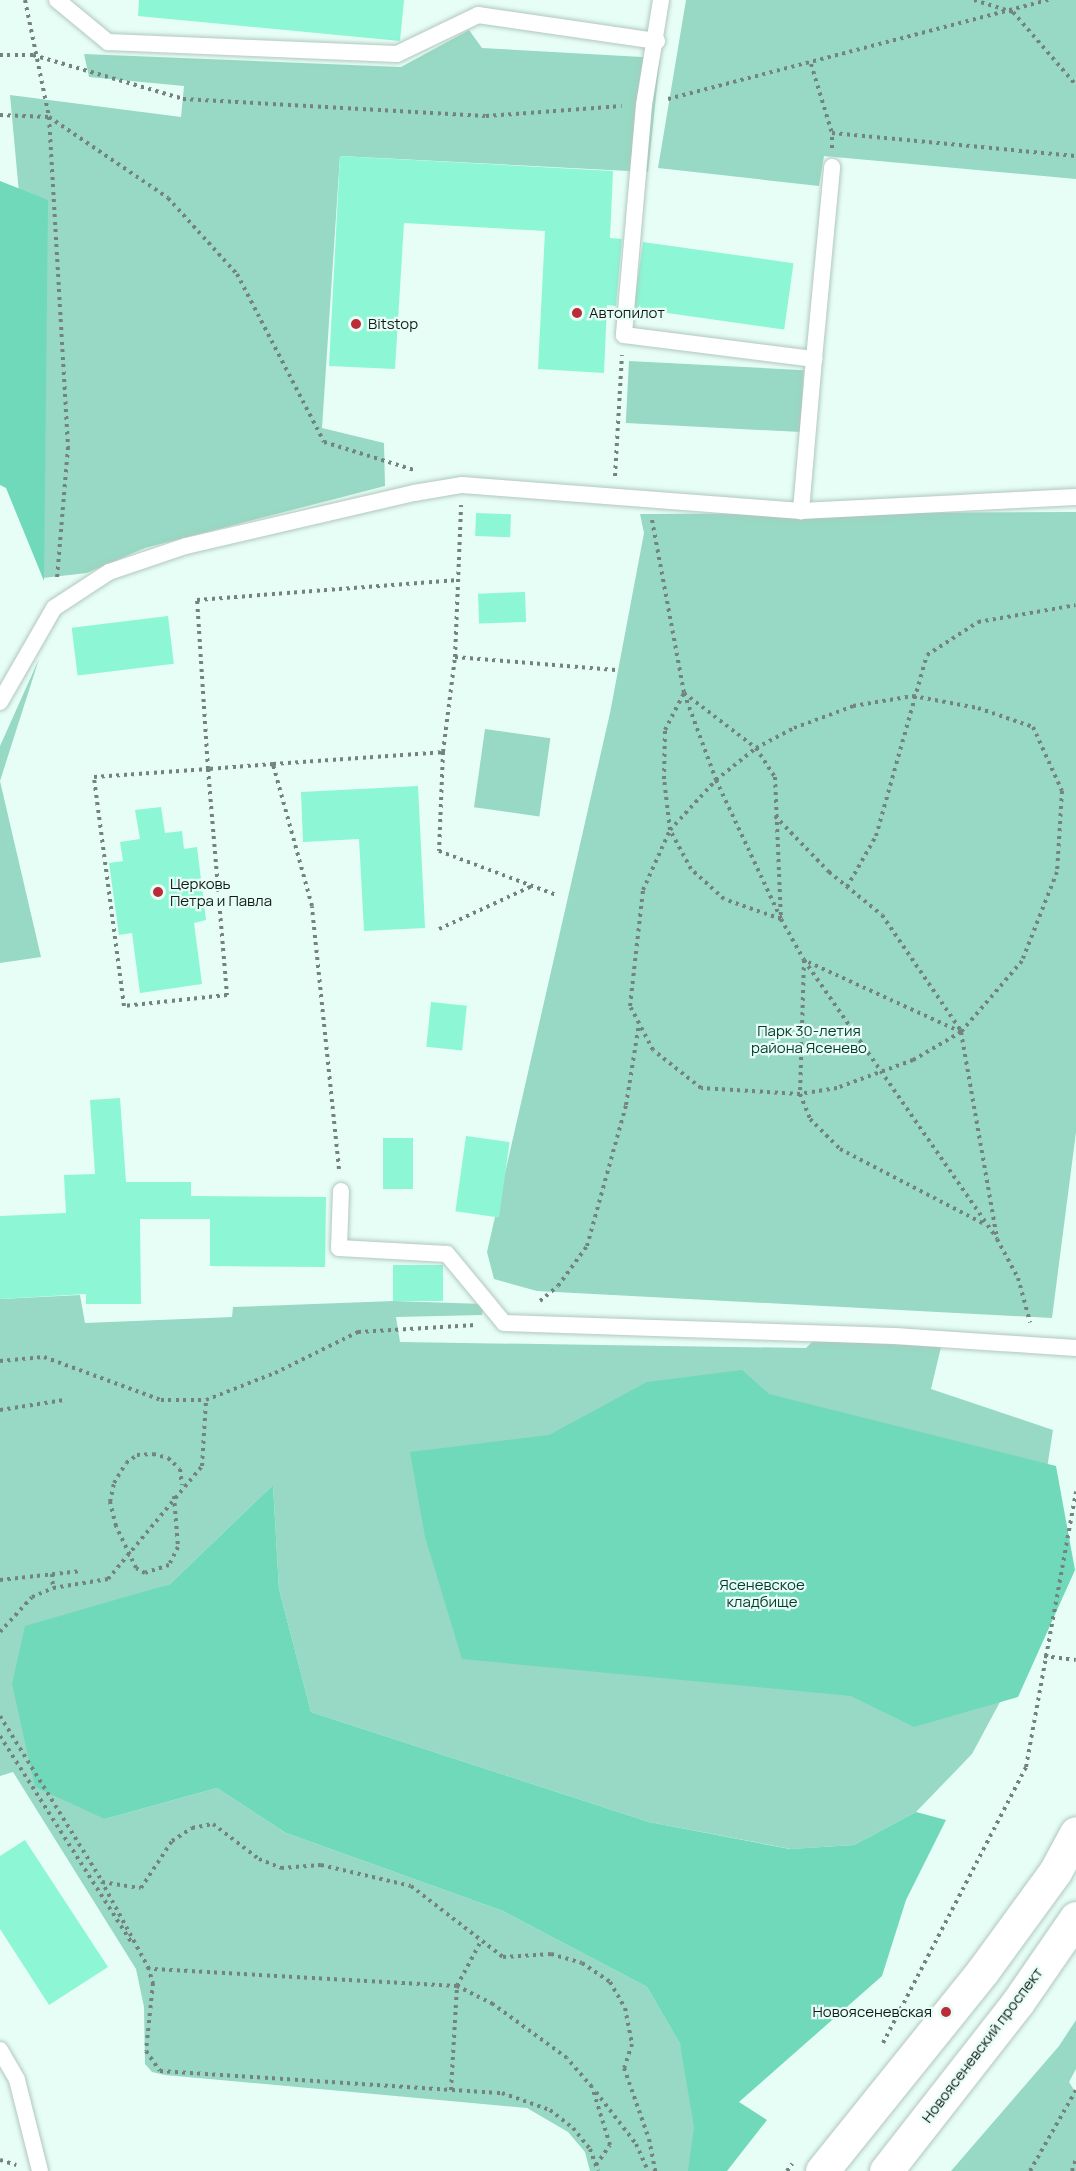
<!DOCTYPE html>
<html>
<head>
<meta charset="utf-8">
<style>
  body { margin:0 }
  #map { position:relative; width:1076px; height:2171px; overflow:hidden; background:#e7fef6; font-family:Manrope,sans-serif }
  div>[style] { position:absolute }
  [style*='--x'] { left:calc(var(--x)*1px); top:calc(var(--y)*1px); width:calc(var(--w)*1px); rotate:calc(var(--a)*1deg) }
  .green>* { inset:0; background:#97d9c4; transform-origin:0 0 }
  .forest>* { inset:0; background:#70d9ba }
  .building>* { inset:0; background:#8df6d5; transform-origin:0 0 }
  .path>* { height:4px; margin-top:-2px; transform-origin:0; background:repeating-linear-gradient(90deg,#74837e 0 3px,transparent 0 7.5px) }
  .roads { filter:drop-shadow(0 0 2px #b1c7bf) drop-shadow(0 0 2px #b1c7bf) }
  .service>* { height:16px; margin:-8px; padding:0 8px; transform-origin:8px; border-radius:8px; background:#fff }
  .tertiary>* { height:33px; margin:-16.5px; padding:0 16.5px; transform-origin:16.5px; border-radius:16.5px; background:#fff }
  .dots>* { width:16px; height:16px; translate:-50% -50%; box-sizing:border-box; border:3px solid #e7fef6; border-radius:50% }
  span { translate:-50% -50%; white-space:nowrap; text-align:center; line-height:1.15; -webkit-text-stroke:4.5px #e7fef6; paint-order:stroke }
  .poi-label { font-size:15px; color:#131c19 }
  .left { translate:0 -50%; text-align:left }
  .right { translate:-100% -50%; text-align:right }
  .park-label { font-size:15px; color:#07392d }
  .street-label { font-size:15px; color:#131c19 }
</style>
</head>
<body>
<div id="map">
  <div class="green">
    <i style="clip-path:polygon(686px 0,1076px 0,1076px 179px,824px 156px,819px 186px,658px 168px)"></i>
    <i style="clip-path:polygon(469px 30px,482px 48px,660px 58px,648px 172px,340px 156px,322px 428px,384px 443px,385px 486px,145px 548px,87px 573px,43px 578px,44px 466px,10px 95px,181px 117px,184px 86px,89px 77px,84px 54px,401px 67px)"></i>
    <i style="left:629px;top:361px;width:175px;height:62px;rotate:3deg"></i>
    <i style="clip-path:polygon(1076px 512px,1076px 1132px,1052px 1318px,537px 1291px,494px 1279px,487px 1252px,610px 713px,644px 533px,640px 514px)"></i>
    <i style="clip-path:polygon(39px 659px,0 781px,41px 957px,0 963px,0 746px)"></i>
    <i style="left:485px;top:729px;width:66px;height:79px;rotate:8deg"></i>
    <i style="clip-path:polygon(80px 1295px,85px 1323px,232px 1317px,233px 1307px,394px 1301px,484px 1304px,482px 1315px,396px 1317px,400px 1342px,806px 1348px,814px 1340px,941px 1347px,931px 1389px,1053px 1430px,1015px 1674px,972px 1754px,916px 1812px,854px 1845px,791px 1849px,649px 1822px,311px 1712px,279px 1589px,273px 1485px,170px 1584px,129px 1597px,105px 1819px,217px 1788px,286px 1833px,503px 1911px,647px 1987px,680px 2044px,712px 2171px,590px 2171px,585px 2152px,568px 2132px,527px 2108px,165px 2075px,152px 2072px,145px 2064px,144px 2007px,136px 1969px,13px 1772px,0 1776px,0 1299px)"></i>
    <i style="clip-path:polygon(1076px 2020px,1076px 2069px,1069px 2082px,1076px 2093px,1076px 2171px,951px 2171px,1059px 2046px)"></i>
  </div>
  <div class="forest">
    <i style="clip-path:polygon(0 181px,48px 200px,44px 581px,6px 488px,0 485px)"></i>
    <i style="clip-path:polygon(742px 1370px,769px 1394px,1056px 1466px,1075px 1570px,1018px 1697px,914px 1727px,851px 1696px,462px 1659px,425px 1537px,410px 1452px,549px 1435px,647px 1382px)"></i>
    <i style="clip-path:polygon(273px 1485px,279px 1589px,311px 1712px,649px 1822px,790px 1849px,854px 1845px,916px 1812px,946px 1820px,906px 1900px,882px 1976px,739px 2102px,767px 2120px,727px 2171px,688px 2171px,694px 2127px,680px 2044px,647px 1987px,503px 1911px,286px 1833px,217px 1788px,105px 1819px,35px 1787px,12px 1684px,25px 1626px,170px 1584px)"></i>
  </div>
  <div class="building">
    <i style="clip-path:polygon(139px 0,404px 0,400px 41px,138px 16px)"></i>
    <i style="clip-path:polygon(340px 156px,613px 171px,610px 238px,622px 239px,616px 306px,607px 305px,604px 373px,538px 369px,545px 231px,404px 223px,395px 369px,329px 366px)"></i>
    <i style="left:643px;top:242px;width:152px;height:67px;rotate:8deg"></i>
    <i style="left:476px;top:513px;width:35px;height:23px;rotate:2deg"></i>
    <i style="left:525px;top:592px;width:30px;height:47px;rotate:88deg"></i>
    <i style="left:168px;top:616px;width:48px;height:97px;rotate:83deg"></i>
    <i style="clip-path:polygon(418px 786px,425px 928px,364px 931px,359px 839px,303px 842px,301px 792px)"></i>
    <i style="clip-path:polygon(161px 807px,165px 833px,182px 831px,184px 849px,197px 847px,206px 920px,194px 923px,202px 984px,140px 993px,132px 933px,119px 935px,109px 863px,123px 861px,120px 842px,140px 839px,135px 810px)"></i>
    <i style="left:431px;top:1002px;width:36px;height:45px;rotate:6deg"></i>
    <i style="clip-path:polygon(120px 1098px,126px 1182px,191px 1182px,191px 1196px,326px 1197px,325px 1267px,210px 1266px,210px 1219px,140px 1219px,141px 1304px,86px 1304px,86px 1294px,0 1299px,0 1216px,66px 1213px,64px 1175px,95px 1174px,90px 1100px)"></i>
    <i style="left:466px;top:1136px;width:44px;height:76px;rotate:8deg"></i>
    <i style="left:383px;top:1138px;width:30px;height:51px"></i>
    <i style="left:393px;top:1265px;width:50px;height:36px"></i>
    <i style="clip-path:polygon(25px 1840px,108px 1967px,49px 2005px,0 1929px,0 1856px)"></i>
  </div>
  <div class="path">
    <i style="--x:25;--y:0;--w:119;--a:78.4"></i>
    <i style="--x:49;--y:117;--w:144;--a:34.2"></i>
    <i style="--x:168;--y:198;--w:103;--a:47.8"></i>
    <i style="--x:237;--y:274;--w:189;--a:62.6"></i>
    <i style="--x:324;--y:442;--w:94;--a:17.3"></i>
    <i style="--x:974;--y:0;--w:41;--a:17.1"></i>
    <i style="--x:1013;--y:12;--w:96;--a:49.2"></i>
    <i style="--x:0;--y:55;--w:33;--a:0"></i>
    <i style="--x:33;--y:55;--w:156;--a:16.3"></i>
    <i style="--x:183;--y:99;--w:303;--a:3.2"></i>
    <i style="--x:486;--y:116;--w:136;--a:-4.2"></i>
    <i style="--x:811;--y:64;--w:72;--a:73.1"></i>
    <i style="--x:832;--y:133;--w:245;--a:5.4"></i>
    <i style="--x:668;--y:99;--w:394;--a:-14.6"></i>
    <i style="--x:0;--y:115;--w:49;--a:2.3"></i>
    <i style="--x:49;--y:117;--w:331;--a:86.7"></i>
    <i style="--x:68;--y:447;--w:132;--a:94.8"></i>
    <i style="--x:832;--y:148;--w:15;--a:-90"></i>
    <i style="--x:615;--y:476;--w:121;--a:-86.7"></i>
    <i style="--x:652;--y:520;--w:176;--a:79.5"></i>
    <i style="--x:684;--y:693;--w:93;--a:69.8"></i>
    <i style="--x:716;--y:780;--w:153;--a:64.9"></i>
    <i style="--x:781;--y:919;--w:47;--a:60.7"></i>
    <i style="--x:804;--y:960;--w:339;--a:55.3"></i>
    <i style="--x:997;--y:1239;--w:44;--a:61.7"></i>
    <i style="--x:1018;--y:1278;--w:46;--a:74.7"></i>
    <i style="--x:455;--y:657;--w:164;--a:4.6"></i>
    <i style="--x:684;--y:693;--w:91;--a:37.4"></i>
    <i style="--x:756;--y:748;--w:35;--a:57"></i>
    <i style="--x:775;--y:777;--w:142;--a:87.6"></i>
    <i style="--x:781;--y:919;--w:60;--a:-160.7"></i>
    <i style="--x:724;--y:899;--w:45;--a:-137.7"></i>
    <i style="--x:691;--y:869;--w:44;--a:-118.3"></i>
    <i style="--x:670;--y:830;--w:51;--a:-96.7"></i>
    <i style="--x:664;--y:779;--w:49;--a:-88.8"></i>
    <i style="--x:665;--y:730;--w:42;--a:-62.8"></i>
    <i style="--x:443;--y:752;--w:99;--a:92.3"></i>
    <i style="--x:439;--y:851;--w:125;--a:20.6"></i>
    <i style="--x:273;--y:764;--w:65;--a:175.6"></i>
    <i style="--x:208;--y:769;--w:169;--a:-93.7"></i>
    <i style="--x:197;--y:600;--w:262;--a:-4.4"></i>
    <i style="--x:208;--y:769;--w:227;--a:85.2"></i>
    <i style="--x:227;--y:995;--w:104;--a:173.9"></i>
    <i style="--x:124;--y:1006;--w:231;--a:-97.5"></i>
    <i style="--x:94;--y:777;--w:114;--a:-4"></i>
    <i style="--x:775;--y:816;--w:78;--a:46"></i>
    <i style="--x:829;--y:872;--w:68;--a:39.1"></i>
    <i style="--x:882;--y:915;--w:140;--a:55.7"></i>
    <i style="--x:847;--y:887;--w:59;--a:-60.4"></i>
    <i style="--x:876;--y:836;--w:188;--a:-74.3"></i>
    <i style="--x:927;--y:655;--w:61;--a:-32.9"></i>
    <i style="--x:978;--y:622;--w:99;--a:-9.8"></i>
    <i style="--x:439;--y:929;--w:102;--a:-24.8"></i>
    <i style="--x:961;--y:1032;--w:56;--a:149.7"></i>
    <i style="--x:913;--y:1060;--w:81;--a:159.8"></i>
    <i style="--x:837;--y:1088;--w:37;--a:171"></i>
    <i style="--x:800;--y:1094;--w:99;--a:-176.5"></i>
    <i style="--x:701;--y:1088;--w:61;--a:-141.6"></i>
    <i style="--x:653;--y:1050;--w:50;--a:-117.6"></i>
    <i style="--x:630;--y:1006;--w:117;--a:-83.6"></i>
    <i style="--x:643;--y:890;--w:66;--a:-65.8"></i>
    <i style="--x:670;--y:830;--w:68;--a:-47.4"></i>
    <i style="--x:716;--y:780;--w:51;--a:-38.7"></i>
    <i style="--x:756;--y:748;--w:43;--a:-27.8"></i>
    <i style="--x:794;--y:728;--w:63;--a:-20.4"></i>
    <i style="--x:853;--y:706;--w:61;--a:-9.5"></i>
    <i style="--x:913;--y:696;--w:66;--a:10.5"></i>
    <i style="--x:978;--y:708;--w:58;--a:19.1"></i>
    <i style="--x:1033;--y:727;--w:70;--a:65.6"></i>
    <i style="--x:1062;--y:791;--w:81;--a:93.5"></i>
    <i style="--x:1057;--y:872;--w:96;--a:111.5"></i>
    <i style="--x:1022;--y:961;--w:94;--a:130.7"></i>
    <i style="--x:961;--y:1032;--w:210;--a:80.1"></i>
    <i style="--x:961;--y:1032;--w:173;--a:-155.4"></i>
    <i style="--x:804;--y:960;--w:134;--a:91.7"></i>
    <i style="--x:800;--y:1094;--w:27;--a:68"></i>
    <i style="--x:810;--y:1119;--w:42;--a:45"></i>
    <i style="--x:840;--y:1149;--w:162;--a:27.5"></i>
    <i style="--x:339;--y:1169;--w:264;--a:-95.9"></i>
    <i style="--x:312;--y:906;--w:147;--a:-105.4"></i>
    <i style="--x:273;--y:764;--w:170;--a:-4"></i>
    <i style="--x:443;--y:752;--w:96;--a:-82.8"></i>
    <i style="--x:455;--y:657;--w:152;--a:-87.7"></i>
    <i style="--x:540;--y:1301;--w:23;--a:-40"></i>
    <i style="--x:558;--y:1286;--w:49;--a:-54.1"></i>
    <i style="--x:587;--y:1246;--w:146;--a:-74.5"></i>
    <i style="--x:626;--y:1105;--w:82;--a:-80.9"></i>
    <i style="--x:0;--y:1361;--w:44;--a:-5.2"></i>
    <i style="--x:44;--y:1357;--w:125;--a:20.2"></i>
    <i style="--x:161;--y:1400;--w:45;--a:0"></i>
    <i style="--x:206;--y:1400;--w:74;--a:-21.4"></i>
    <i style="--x:275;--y:1373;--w:93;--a:-26.3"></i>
    <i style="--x:358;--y:1332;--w:118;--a:-3.4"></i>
    <i style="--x:0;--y:1410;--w:65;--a:-8.9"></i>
    <i style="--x:174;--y:1496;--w:51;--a:85.5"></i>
    <i style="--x:178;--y:1547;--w:20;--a:117"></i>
    <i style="--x:169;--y:1565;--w:25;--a:162"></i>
    <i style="--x:145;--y:1573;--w:10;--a:-151"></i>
    <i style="--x:136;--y:1568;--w:47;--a:-115.5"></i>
    <i style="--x:116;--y:1526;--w:25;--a:-104"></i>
    <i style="--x:110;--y:1502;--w:19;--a:-78"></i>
    <i style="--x:114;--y:1483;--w:23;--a:-59"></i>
    <i style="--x:126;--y:1463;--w:14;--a:-36"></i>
    <i style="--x:137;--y:1455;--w:16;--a:-4"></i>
    <i style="--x:153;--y:1454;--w:16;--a:15"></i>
    <i style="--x:168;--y:1458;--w:16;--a:43"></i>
    <i style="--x:180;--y:1469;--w:16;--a:83"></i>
    <i style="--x:52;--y:1574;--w:14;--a:86"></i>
    <i style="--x:0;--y:1580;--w:82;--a:-6.3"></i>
    <i style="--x:0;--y:1632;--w:47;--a:-47.6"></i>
    <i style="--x:32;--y:1597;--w:23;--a:-23"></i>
    <i style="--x:53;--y:1588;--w:56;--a:-9.3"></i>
    <i style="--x:108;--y:1579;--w:147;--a:-50.2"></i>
    <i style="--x:202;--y:1466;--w:66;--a:-86.5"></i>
    <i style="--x:1044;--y:1656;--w:32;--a:7"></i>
    <i style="--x:0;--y:1716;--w:194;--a:58.3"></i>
    <i style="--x:0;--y:1736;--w:246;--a:57.5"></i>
    <i style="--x:148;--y:1967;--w:17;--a:73"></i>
    <i style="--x:153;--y:1983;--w:68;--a:95.9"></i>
    <i style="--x:146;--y:2051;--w:24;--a:55"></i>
    <i style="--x:160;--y:2071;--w:343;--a:3.7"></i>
    <i style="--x:502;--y:2093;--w:51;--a:19.5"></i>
    <i style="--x:550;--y:2110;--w:29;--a:38"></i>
    <i style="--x:573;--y:2128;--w:27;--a:51"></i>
    <i style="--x:590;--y:2149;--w:23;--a:70"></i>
    <i style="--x:883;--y:2043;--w:311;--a:-62.6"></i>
    <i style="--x:1026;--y:1767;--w:280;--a:-79.7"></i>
    <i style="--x:451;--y:2090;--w:104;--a:-86.7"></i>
    <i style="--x:457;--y:1986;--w:51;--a:-61.9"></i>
    <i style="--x:596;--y:2092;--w:66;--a:52.4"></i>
    <i style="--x:636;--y:2144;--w:30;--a:66"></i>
    <i style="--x:0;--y:2160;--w:17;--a:17"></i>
    <i style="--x:596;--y:2165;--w:24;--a:-55"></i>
    <i style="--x:610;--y:2145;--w:61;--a:-107.2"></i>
    <i style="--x:592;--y:2087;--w:38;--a:-131"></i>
    <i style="--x:567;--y:2058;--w:92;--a:-143.9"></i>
    <i style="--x:493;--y:2004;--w:40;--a:-153.4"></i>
    <i style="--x:457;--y:1986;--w:308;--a:-176.8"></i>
    <i style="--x:149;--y:1969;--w:99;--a:-118.4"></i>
    <i style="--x:102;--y:1882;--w:39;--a:9"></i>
    <i style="--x:141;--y:1888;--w:56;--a:-56.6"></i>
    <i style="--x:172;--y:1841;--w:24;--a:-33"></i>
    <i style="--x:192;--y:1828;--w:21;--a:-11"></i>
    <i style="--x:213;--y:1824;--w:58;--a:37.3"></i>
    <i style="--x:259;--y:1859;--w:24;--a:22"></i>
    <i style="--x:281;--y:1868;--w:40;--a:-4.3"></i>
    <i style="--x:321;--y:1865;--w:92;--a:13.1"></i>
    <i style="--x:411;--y:1886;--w:116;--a:37.7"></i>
    <i style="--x:503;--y:1957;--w:48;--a:-3.6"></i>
    <i style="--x:551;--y:1954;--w:32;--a:16"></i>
    <i style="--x:582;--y:1963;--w:34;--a:34"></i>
    <i style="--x:610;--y:1982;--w:30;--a:60"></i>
    <i style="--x:625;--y:2008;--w:37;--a:79"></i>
    <i style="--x:632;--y:2044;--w:25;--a:108"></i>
    <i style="--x:624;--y:2068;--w:75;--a:70.6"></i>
    <i style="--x:649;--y:2139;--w:33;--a:79"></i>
    <i style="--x:787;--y:2171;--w:9;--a:-54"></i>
    <i style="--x:1030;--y:2171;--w:93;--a:-60.4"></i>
    <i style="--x:1072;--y:2171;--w:13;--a:-72"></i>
  </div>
  <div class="roads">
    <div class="service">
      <i style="--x:57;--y:0;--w:66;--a:39.5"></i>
      <i style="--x:108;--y:42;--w:289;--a:2.4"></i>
      <i style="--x:397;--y:54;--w:90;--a:-25.7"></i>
      <i style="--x:478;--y:15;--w:181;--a:8.3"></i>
      <i style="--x:661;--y:0;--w:106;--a:99.2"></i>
      <i style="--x:644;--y:105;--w:231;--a:95"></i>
      <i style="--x:624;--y:335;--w:192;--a:7.2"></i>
      <i style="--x:814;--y:359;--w:153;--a:94.9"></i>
      <i style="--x:814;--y:359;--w:193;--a:-84.6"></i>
      <i style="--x:0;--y:702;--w:108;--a:-60.1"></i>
      <i style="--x:54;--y:608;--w:66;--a:-33.2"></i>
      <i style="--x:109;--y:572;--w:81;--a:-18.7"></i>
      <i style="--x:186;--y:546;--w:234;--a:-13.1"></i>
      <i style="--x:414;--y:493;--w:49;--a:-9.5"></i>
      <i style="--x:462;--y:485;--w:340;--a:4.4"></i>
      <i style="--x:801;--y:511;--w:275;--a:-2.9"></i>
      <i style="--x:341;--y:1191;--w:57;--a:92"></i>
      <i style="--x:339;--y:1248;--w:108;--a:3.2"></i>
      <i style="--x:447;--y:1254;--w:89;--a:50.4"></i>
      <i style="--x:504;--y:1323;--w:391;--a:1.9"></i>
      <i style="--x:895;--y:1336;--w:181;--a:3.8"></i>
      <i style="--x:0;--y:2050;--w:34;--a:60"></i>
      <i style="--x:17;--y:2080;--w:94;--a:75.8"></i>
    </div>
    <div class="tertiary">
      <i style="--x:822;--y:2171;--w:255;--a:-51.2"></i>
      <i style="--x:982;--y:1972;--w:124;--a:-53.9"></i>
      <i style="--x:1055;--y:1872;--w:44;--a:-61.7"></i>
      <i style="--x:886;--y:2171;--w:214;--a:-52"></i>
      <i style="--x:1018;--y:2002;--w:102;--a:-55.4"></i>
    </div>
  </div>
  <div class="dots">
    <i style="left:577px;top:313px;background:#bc2b38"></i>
    <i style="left:356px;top:324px;background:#bc2b38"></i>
    <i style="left:158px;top:892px;background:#bc2b38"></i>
    <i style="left:946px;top:2012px;background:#bc2b38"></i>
  </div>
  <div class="poi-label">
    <span class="left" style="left:589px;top:313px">Автопилот</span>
    <span class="left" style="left:368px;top:324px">Bitstop</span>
    <span class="left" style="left:170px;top:892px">Церковь<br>Петра и Павла</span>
    <span class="right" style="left:932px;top:2012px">Новоясеневская</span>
  </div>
  <div class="park-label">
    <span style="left:809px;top:1039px">Парк 30-летия<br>района Ясенево</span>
    <span style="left:762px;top:1593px">Ясеневское<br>кладбище</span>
  </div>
  <div class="street-label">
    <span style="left:982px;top:2045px;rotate:-53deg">Новоясеневский проспект</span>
  </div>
</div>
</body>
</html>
